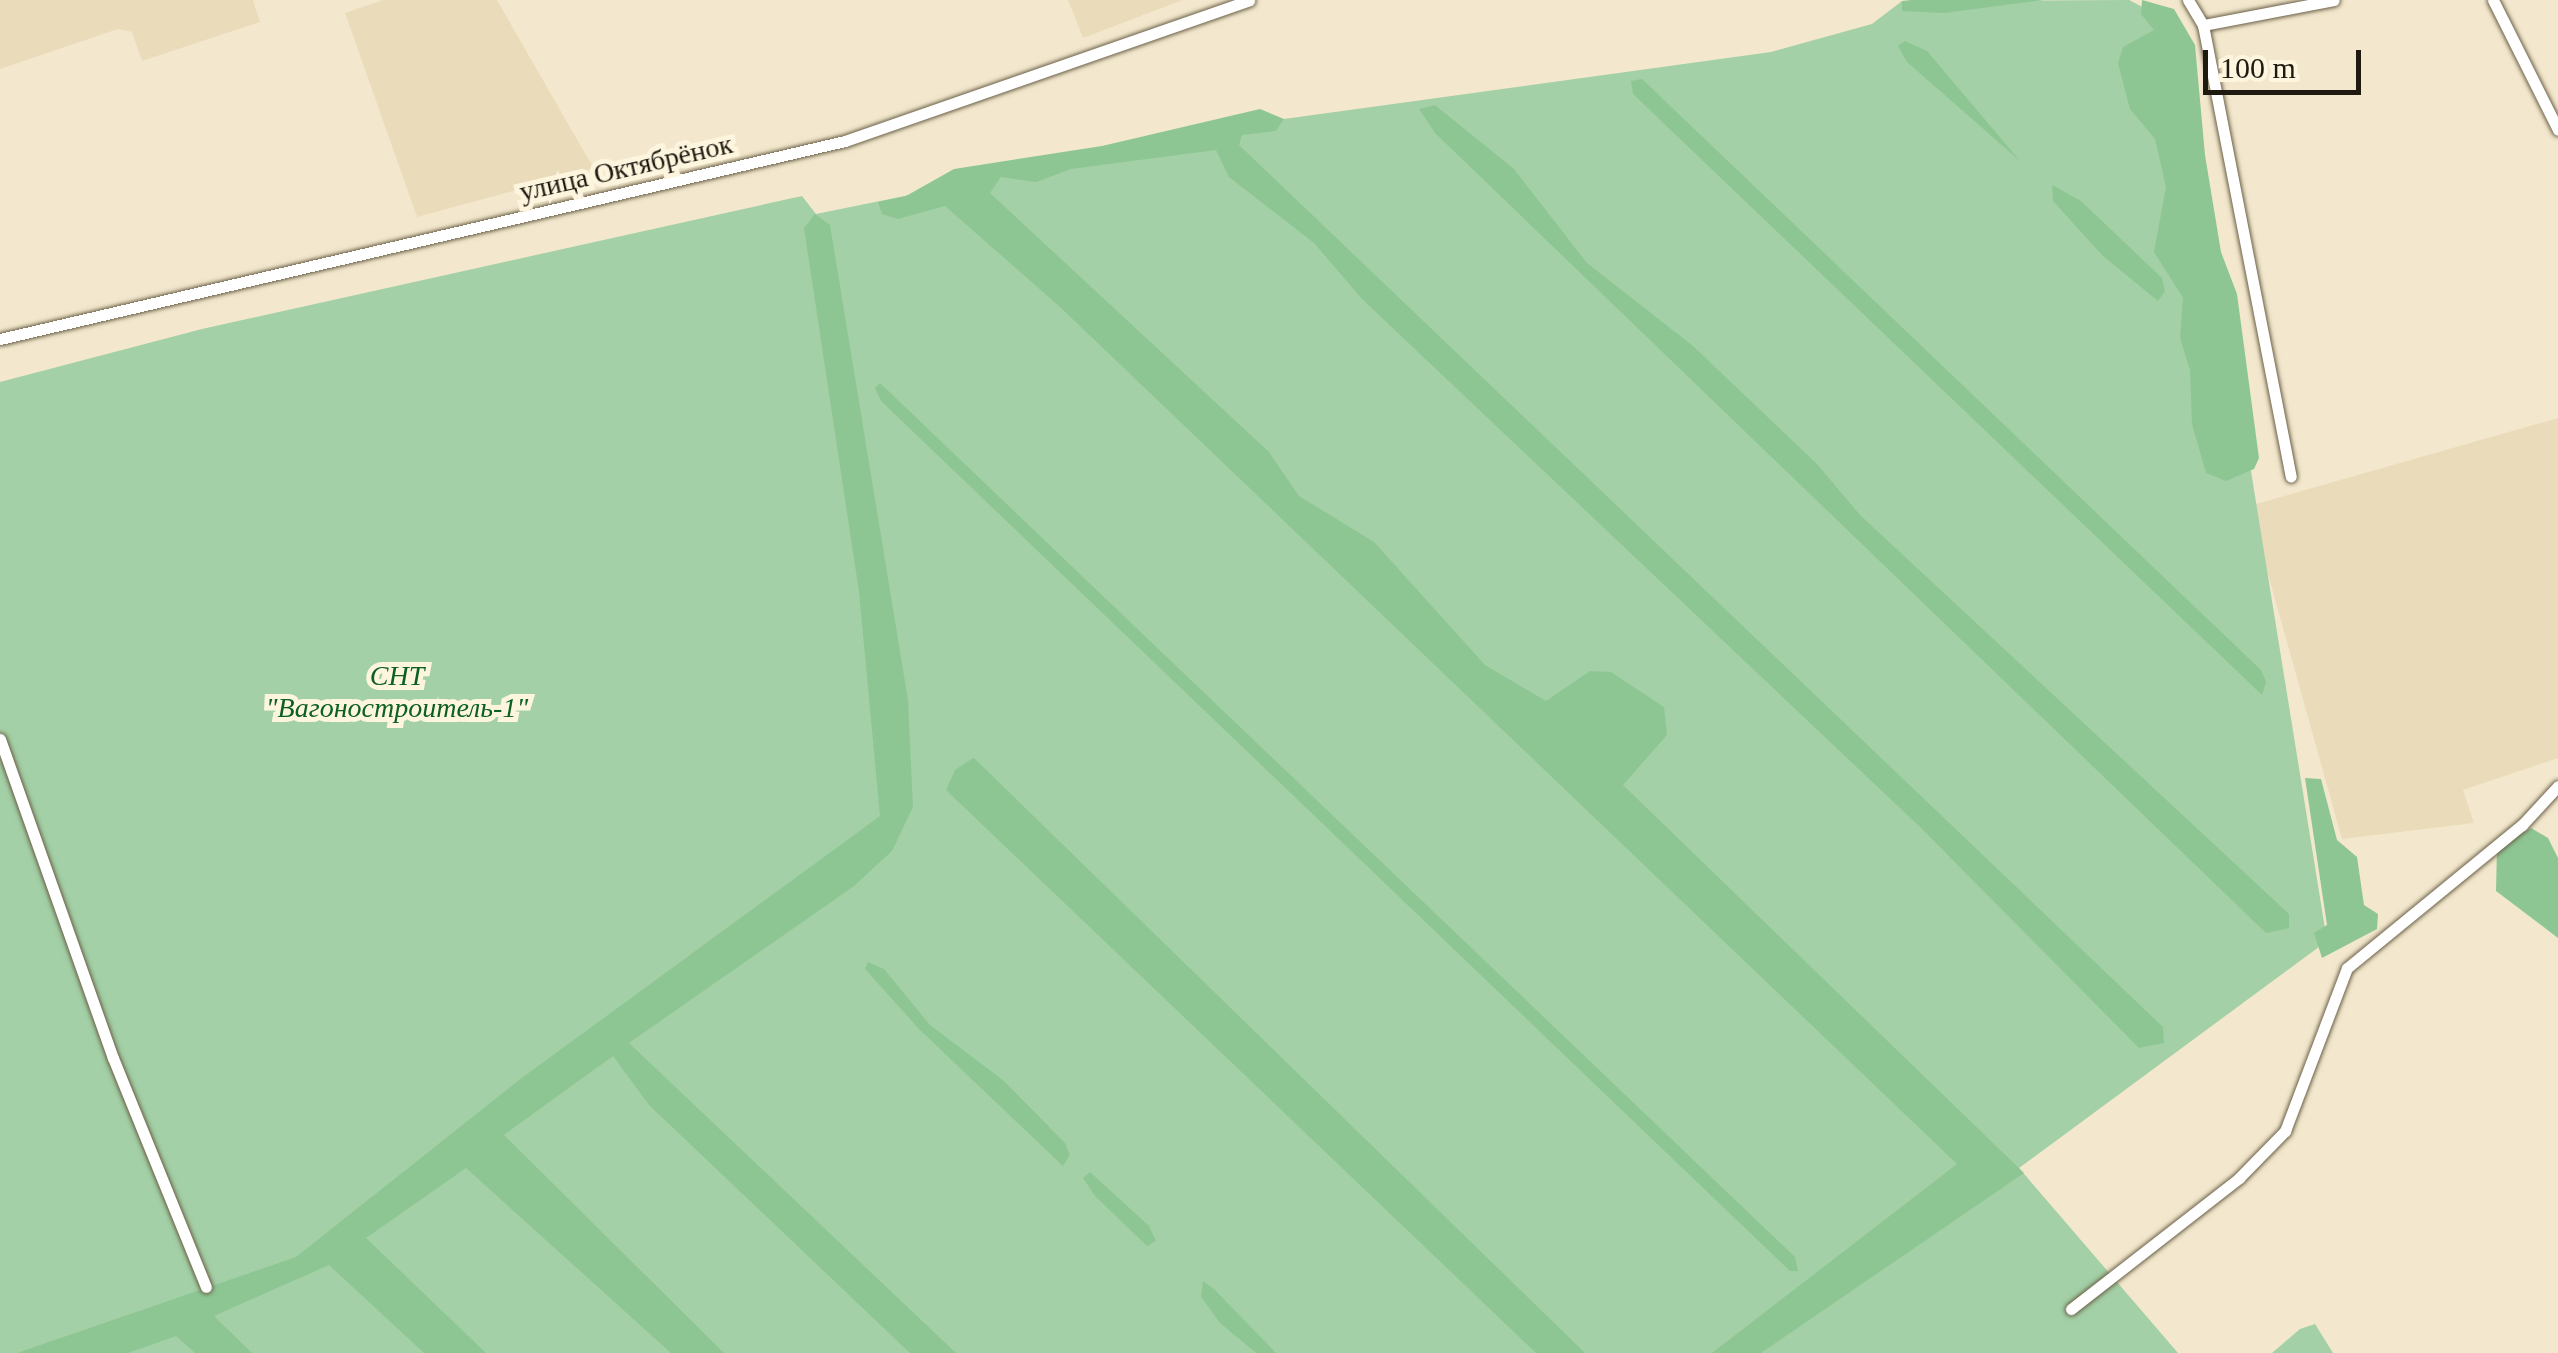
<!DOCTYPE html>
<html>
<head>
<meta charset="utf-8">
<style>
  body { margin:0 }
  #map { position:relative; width:2558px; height:1353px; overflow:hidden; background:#f3e8cd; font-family:"Times New Roman",serif }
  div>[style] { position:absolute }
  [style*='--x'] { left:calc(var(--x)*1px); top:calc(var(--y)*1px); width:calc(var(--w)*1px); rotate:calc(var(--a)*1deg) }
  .built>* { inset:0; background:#eadcba }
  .green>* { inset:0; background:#a3d0a6 }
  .forest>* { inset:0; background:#8ec693 }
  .roads { filter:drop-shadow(0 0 2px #6a6048) drop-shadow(0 0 2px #6a6048) }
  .minor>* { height:11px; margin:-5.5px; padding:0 5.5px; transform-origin:5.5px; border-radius:5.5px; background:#fff }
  span { translate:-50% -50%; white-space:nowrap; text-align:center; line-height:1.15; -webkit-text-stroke:10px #fef5df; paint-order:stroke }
  .street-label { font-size:28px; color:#1e1a10 }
  .park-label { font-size:28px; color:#0b6022; font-style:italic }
  .scale { position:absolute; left:2203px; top:50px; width:158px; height:45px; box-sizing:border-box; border:5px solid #1e1a10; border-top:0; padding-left:12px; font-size:30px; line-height:35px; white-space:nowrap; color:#1e1a10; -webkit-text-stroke:8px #fef5df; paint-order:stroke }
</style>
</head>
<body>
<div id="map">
  <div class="built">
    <i style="clip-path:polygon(0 0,253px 0,260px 22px,142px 61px,132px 32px,118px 29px,0 69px)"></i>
    <i style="clip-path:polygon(383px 0,497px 0,594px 169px,417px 217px,345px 13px)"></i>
    <i style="clip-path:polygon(1068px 0,1183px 0,1083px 38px)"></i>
    <i style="clip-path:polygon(2558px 418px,2558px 758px,2463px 790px,2474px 823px,2342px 839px,2249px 506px)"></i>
  </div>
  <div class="green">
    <i style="clip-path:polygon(2129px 0,2179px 26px,2327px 941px,2019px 1168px,2178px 1353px,0 1353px,0 382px,202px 329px,802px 196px,816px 214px,1284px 119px,1771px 52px,1872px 24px,1902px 1px)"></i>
    <i style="clip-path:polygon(2315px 1324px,2333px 1353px,2272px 1353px,2300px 1329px)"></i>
  </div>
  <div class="forest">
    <i style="clip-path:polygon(2044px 0,1944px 13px,1902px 11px,1902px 1px,1911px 0)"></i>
    <i style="clip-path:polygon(2142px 0,2174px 9px,2195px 45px,2205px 155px,2221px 252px,2237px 294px,2259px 458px,2254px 469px,2226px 481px,2206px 473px,2192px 424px,2190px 370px,2180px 338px,2183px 298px,2154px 252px,2166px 187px,2155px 139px,2130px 109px,2118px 63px,2123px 47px,2154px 30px,2141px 14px)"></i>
    <i style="clip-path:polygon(1905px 41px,1927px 51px,2020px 161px,1907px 62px,1898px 46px)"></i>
    <i style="clip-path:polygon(1642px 79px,2261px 670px,2266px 682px,2262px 695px,1633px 94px,1631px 81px)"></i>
    <i style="clip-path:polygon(1435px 105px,1514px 169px,1587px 263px,1693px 346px,1817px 464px,1860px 515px,2289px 914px,2289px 928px,2266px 933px,1435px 133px,1419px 109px)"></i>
    <i style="clip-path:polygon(1260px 109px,1284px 119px,1276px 131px,1242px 135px,1239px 145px,2163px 1027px,2164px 1043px,2139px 1048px,1921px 828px,1362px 299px,1314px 243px,1229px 177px,1216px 150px,1071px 169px,1036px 182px,1001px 177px,990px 193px,1269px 452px,1299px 496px,1374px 542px,1485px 665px,1546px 701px,1590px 671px,1611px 672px,1664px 707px,1667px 735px,1623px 785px,2024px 1173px,1761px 1353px,1712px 1353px,1957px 1164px,1060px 307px,945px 206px,898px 219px,882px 214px,878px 202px,906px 196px,954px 169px,1102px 146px)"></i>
    <i style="clip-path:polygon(2052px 185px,2081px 201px,2162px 278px,2165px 291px,2158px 301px,2103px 256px,2053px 201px)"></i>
    <i style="clip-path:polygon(815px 214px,830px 225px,908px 700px,913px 807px,892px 851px,854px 886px,629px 1043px,956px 1353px,910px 1353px,649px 1105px,613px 1056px,504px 1135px,724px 1353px,671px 1353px,466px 1168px,366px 1238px,486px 1353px,424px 1353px,329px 1265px,214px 1316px,252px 1353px,195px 1353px,176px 1336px,128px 1353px,17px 1353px,296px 1257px,519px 1080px,880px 816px,859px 592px,804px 228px)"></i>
    <i style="clip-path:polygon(880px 383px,1795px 1257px,1798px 1271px,1790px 1271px,881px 401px,875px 388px)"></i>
    <i style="clip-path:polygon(973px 758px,974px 758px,1585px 1353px,1536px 1353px,946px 790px,955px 770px)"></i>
    <i style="clip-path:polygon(2305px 778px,2321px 779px,2337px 840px,2357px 857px,2364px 905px,2378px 914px,2377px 929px,2322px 958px,2314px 933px,2327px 925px)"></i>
    <i style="clip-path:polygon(2531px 828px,2548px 838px,2558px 858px,2558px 938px,2496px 891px,2497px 848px)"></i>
    <i style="clip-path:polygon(868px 962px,884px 969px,930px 1025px,1004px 1081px,1065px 1143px,1070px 1155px,1063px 1166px,919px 1029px,865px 969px)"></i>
    <i style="clip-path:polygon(1090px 1172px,1149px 1226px,1156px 1241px,1147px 1246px,1095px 1196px,1083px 1178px)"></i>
    <i style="clip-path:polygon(1203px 1281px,1214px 1289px,1276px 1353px,1256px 1353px,1220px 1323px,1201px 1297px)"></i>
  </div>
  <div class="roads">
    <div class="minor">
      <i style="--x:2188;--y:0;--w:29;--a:59"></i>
      <i style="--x:2203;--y:25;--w:460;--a:79"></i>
      <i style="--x:2493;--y:0;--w:145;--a:63.4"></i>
      <i style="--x:2203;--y:25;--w:133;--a:-10.8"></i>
      <i style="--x:0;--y:339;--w:868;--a:-13.19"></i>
      <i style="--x:845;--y:141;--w:428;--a:-19.2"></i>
      <i style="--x:0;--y:739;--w:338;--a:70.5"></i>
      <i style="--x:113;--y:1058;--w:247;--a:67.9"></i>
      <i style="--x:2071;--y:1309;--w:213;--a:-37.9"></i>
      <i style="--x:2239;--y:1178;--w:66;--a:-45.6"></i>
      <i style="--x:2285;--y:1131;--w:174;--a:-69.2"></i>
      <i style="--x:2347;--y:968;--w:226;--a:-39.3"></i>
      <i style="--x:2522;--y:825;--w:53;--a:-47.3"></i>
    </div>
  </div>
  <div class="street-label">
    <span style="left:626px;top:168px;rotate:-13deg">улица Октябрёнок</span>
  </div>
  <div class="park-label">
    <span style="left:397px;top:692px">СНТ<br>"Вагоностроитель-1"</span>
  </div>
  <div class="scale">100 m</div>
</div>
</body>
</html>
